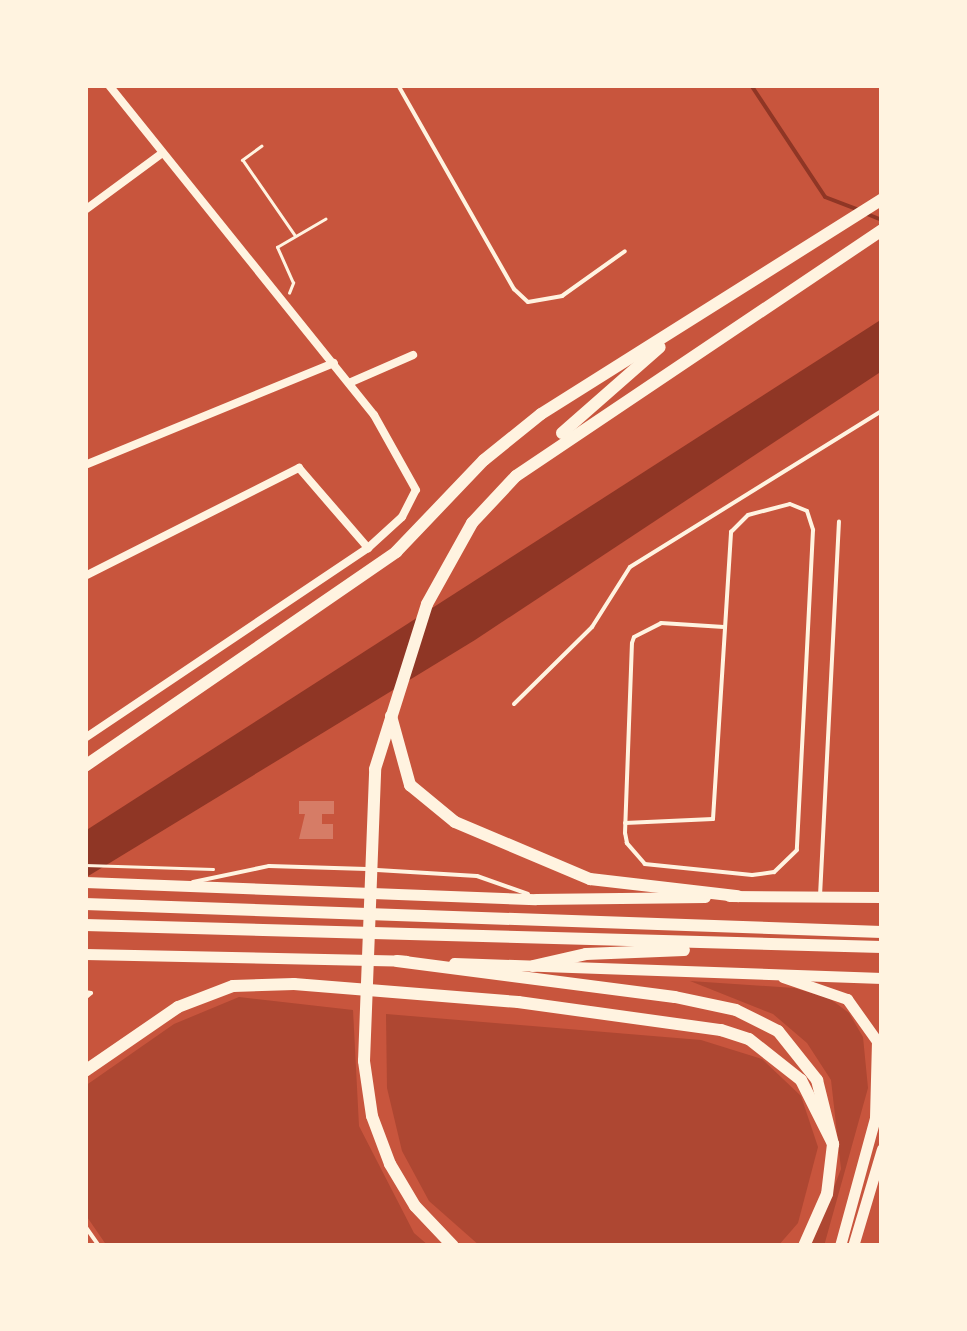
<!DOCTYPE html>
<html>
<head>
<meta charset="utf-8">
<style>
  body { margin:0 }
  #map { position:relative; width:967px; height:1331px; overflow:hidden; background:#c8553d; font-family:Rubik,sans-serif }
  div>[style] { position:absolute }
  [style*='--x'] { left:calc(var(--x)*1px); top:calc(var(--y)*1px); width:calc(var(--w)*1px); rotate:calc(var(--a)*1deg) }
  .green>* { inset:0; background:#ae4732 }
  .water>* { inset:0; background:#8f3625 }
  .stream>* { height:4px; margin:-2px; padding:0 2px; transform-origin:2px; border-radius:2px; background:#8f3625 }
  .building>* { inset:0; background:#d67c66 }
  .path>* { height:2.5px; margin:-1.25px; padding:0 1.25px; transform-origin:1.25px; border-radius:1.25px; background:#fff3e0 }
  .service>* { height:4px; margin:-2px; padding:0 2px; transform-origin:2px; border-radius:2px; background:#fff3e0 }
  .minor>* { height:8px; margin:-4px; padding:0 4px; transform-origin:4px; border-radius:4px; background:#fff3e0 }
  .primary>* { height:11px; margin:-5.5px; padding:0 5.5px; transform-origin:5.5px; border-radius:5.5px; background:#fff3e0 }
  .trunk>* { height:11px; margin:-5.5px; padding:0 5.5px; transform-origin:5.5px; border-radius:5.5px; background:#fff3e0 }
  .motorway>* { height:12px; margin:-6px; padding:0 6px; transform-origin:6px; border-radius:6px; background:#fff3e0 }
  span { translate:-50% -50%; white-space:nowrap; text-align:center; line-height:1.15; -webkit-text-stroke:8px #fff3e0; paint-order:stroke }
  .frame { position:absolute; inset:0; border:88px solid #fff3e0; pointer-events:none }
</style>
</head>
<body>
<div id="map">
  <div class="green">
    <i style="clip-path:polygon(690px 981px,794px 988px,829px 998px,849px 1013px,863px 1037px,868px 1088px,824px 1246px,811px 1246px,841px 1169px,831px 1080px,807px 1043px,773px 1014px)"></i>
    <i style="clip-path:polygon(239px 997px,353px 1010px,359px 1126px,414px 1233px,429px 1246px,107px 1246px,85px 1214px,85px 1086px,174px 1024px)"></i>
    <i style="clip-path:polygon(386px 1014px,701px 1040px,762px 1059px,801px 1096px,818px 1147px,798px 1223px,778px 1246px,480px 1246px,429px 1201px,402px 1151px,387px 1088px)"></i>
  </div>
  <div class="water">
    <i style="clip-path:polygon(882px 319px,882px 371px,475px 640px,85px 878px,85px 831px)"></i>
  </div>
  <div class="stream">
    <i style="--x:751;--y:85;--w:134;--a:56.5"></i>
    <i style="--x:825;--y:197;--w:36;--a:21"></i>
    <i style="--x:867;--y:214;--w:16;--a:22"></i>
  </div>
  <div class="building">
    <i style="clip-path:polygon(299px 801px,334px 801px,334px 814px,322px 814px,322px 824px,333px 824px,333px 839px,299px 839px,305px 814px,299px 814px)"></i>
  </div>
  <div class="path">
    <i style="--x:262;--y:146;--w:24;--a:144"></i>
    <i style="--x:243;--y:160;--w:91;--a:55.3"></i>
    <i style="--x:289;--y:293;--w:11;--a:-68"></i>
    <i style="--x:293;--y:283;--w:39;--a:-114"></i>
    <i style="--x:277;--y:247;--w:56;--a:-30.3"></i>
    <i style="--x:85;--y:865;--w:128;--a:1.8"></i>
  </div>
  <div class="service">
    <i style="--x:398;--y:85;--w:235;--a:60.4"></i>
    <i style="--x:514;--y:289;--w:19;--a:43"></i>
    <i style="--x:528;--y:302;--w:35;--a:-10"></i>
    <i style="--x:562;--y:296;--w:77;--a:-35.5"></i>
    <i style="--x:514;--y:704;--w:110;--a:-44.6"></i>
    <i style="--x:592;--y:627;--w:71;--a:-57.7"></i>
    <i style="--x:630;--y:567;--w:296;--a:-31.8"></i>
    <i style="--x:625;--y:823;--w:88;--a:-2.6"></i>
    <i style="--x:713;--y:819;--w:288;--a:-86.4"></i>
    <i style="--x:731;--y:532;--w:24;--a:-45"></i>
    <i style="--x:748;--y:515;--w:43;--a:-14.7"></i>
    <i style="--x:790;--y:504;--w:18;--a:22"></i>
    <i style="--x:807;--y:511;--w:20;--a:72"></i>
    <i style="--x:813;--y:530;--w:320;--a:92.9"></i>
    <i style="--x:797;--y:850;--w:32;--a:136"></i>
    <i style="--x:774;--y:872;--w:22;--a:172"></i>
    <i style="--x:752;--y:875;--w:108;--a:-174.1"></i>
    <i style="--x:645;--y:864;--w:28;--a:-131"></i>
    <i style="--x:627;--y:843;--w:10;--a:-101"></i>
    <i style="--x:625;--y:833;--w:190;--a:-87.9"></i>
    <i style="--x:632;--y:643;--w:6;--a:-72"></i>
    <i style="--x:634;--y:637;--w:30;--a:-27"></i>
    <i style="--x:661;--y:623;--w:63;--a:3.6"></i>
    <i style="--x:377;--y:870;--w:100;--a:3.4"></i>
    <i style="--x:477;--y:876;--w:54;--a:19.4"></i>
    <i style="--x:193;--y:882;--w:78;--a:-11.9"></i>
    <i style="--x:269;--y:866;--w:98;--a:1.8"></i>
    <i style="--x:820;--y:896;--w:375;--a:-87.1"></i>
    <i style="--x:85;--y:992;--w:6;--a:9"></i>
    <i style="--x:91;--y:993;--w:8;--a:140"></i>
    <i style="--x:85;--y:1226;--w:24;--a:55"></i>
  </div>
  <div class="minor">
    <i style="--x:85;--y:210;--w:94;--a:-36.4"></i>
    <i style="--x:349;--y:383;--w:70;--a:-23.6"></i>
    <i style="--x:85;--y:465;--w:269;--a:-22.3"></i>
    <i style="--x:85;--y:576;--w:240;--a:-26.8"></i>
    <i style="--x:299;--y:468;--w:106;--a:49.2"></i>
    <i style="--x:85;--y:738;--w:341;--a:-33.9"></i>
    <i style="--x:368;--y:548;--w:46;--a:-42.4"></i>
    <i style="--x:402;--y:517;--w:30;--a:-63"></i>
    <i style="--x:416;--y:490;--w:86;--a:-119.2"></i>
    <i style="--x:374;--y:415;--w:423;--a:-128.8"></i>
  </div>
  <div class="primary">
    <i style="--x:783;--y:977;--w:68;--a:19"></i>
    <i style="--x:847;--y:999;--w:52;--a:54.5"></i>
    <i style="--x:877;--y:1041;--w:77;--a:91.5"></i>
    <i style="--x:875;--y:1118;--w:133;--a:105.3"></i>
    <i style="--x:853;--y:1246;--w:101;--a:-73.4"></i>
  </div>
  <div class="trunk">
    <i style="--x:85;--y:882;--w:451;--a:2.2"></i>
    <i style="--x:536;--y:899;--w:169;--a:-0.7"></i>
    <i style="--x:729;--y:896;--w:153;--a:0.4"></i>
    <i style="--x:85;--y:954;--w:321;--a:1.2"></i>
    <i style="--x:454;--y:963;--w:428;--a:2"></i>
  </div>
  <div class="motorway">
    <i style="--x:562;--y:433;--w:130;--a:-41.3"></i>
    <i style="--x:391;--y:716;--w:72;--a:74.6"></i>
    <i style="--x:410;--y:785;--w:58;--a:39.4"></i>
    <i style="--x:455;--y:822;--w:147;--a:22.9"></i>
    <i style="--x:590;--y:879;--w:149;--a:6.6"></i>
    <i style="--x:85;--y:766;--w:378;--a:-34.5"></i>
    <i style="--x:396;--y:552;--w:127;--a:-46.3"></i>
    <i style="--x:484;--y:460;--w:73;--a:-38.9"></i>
    <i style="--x:541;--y:414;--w:403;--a:-32.2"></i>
    <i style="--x:85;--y:904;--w:797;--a:2.01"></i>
    <i style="--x:85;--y:925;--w:797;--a:1.58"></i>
    <i style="--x:397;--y:961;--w:280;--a:7.4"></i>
    <i style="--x:675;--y:997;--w:62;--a:12"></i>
    <i style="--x:736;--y:1010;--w:47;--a:26.6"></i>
    <i style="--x:778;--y:1031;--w:63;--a:51.5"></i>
    <i style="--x:817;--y:1080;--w:66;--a:76"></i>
    <i style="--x:833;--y:1144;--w:50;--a:96.8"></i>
    <i style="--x:827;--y:1194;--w:57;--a:113.9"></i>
    <i style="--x:533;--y:966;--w:54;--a:-12.8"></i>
    <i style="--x:586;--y:954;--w:98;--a:-2.3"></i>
    <i style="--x:85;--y:1071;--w:113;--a:-34.5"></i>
    <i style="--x:178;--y:1007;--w:59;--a:-20.9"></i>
    <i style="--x:233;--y:986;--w:61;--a:-1.9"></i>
    <i style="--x:294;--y:984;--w:225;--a:4.6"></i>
    <i style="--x:518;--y:1002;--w:205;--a:7.9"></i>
    <i style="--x:721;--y:1030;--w:29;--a:18"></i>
    <i style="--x:749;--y:1039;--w:66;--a:38.3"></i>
    <i style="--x:801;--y:1080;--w:72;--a:63.4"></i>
    <i style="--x:453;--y:1246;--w:55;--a:-133.5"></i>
    <i style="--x:415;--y:1206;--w:49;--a:-120.8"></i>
    <i style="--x:390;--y:1164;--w:51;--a:-110.6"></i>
    <i style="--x:372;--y:1116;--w:56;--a:-98.3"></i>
    <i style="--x:364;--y:1061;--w:292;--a:-87.8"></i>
    <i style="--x:375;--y:769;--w:173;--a:-72.5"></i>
    <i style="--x:427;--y:604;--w:93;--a:-60.9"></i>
    <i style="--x:472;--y:523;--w:64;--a:-46.9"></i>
    <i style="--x:516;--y:476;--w:441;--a:-33.9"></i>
  </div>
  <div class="frame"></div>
</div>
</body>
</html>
